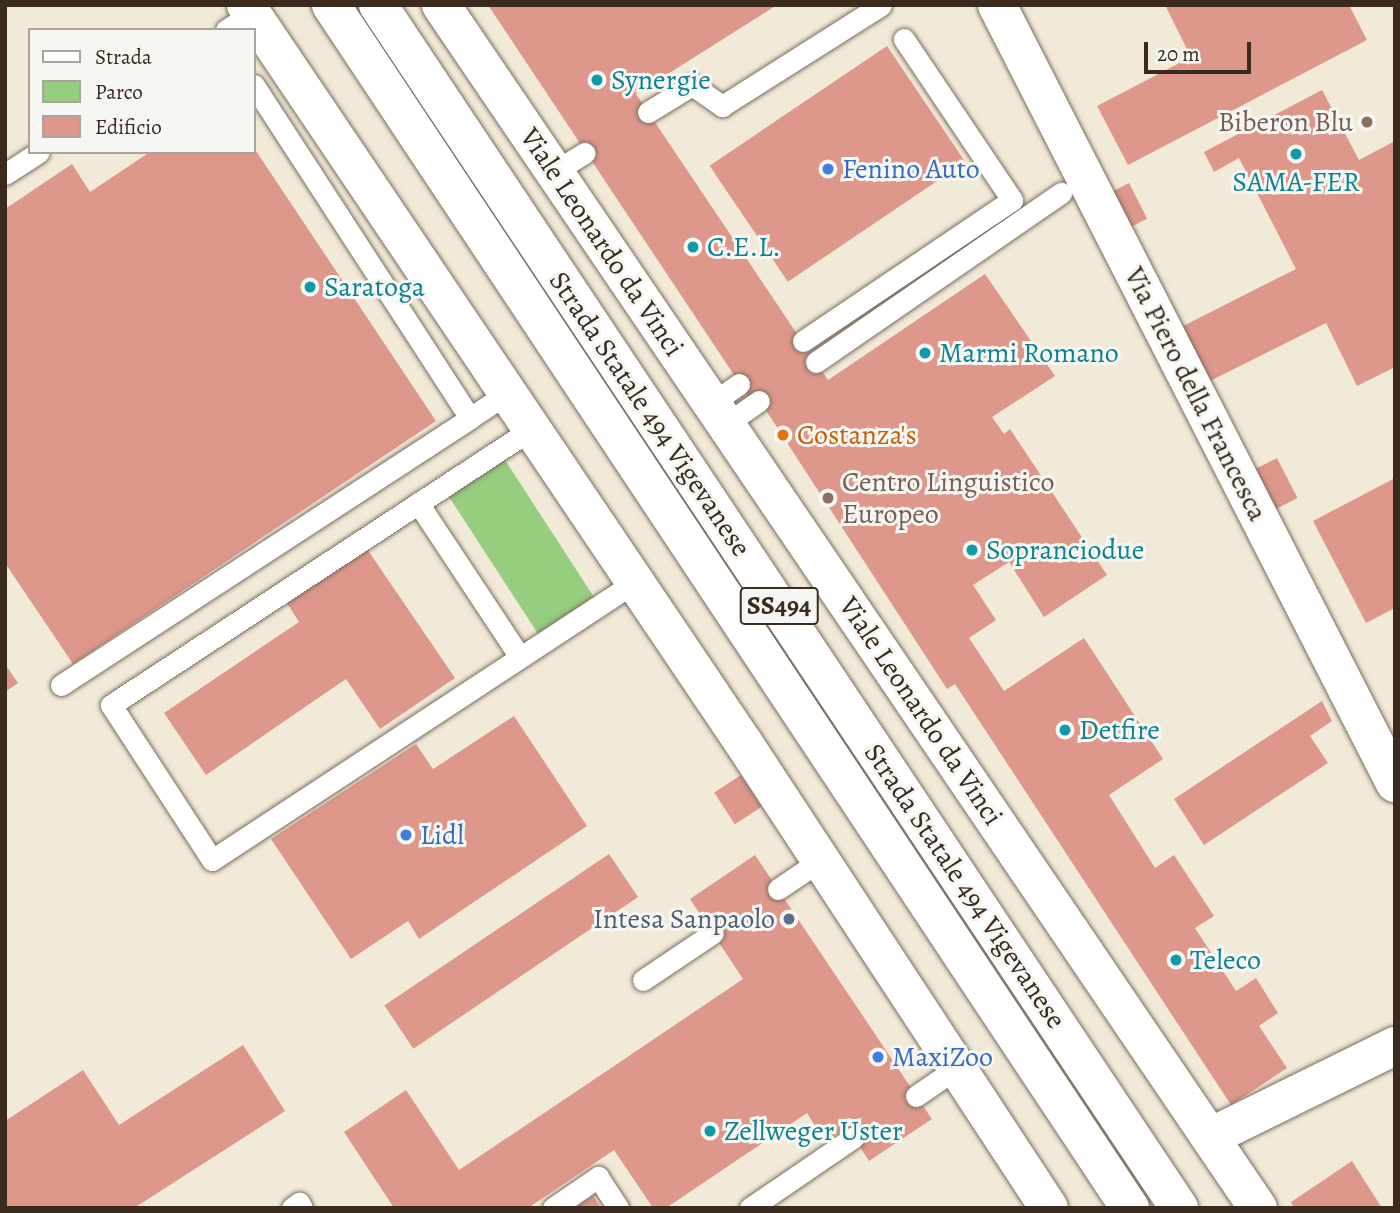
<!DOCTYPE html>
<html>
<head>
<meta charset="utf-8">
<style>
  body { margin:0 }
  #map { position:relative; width:1400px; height:1213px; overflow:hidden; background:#f2ead8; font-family:Alegreya,serif }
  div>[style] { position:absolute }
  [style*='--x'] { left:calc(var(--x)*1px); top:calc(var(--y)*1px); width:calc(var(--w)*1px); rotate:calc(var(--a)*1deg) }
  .green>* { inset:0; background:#96cd7f; transform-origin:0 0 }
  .building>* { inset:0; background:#dd988b; transform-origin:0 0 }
  .roads { filter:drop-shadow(0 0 2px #7b6d5f) drop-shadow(0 0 2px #7b6d5f) }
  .service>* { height:21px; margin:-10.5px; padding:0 10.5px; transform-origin:10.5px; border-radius:10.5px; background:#fff }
  .minor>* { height:38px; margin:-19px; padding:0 19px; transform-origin:19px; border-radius:19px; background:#fff }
  .primary>* { height:38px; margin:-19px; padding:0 19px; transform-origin:19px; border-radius:19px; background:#fff }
  .dots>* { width:19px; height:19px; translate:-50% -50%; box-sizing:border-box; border:4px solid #f6f6f2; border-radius:50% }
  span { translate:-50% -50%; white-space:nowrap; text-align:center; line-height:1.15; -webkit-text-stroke:6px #f6f6f2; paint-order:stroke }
  .shield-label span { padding:2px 5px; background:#f6f6f2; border:2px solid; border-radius:5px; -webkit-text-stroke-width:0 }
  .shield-label { font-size:26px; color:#3b2a1e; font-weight:700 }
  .culture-label { font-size:28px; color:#0d838f }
  .left { translate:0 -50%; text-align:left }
  .education-label { font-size:28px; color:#785e54 }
  .right { translate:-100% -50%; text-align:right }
  .shop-label { font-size:28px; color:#366cbe }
  .street-label { font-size:28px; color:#3b2a1e }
  .food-label { font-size:28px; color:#c56008 }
  .service-label { font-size:28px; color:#4e5e75 }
  .frame { position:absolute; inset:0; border:7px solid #3b2a1e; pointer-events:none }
  .legend { position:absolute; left:28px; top:28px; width:228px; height:126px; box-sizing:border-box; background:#f6f6f2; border:2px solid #aba49d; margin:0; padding:9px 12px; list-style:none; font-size:21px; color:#3b2a1e }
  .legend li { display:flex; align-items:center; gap:14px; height:35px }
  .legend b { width:35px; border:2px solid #aba49d }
  .scale { position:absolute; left:1144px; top:42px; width:107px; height:32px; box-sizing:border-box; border:4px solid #3b2a1e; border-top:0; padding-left:9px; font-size:21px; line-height:24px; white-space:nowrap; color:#3b2a1e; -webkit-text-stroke:5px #f6f6f2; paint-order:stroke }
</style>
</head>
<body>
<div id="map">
  <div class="green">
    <i style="left:505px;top:460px;width:165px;height:67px;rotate:57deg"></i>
  </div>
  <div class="building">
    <i style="clip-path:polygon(488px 5px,777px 5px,636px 94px,828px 380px,985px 274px,1055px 376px,992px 417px,1004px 434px,1010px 429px,1107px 575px,1044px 617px,1009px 562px,973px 585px,996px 620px,969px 638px,1004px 691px,1084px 638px,1163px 759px,1109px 795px,1155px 868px,1174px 855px,1214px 916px,1195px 928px,1236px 991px,1256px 978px,1278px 1013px,1259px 1026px,1287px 1068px,1231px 1105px,955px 684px,947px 689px,756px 395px,750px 399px)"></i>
    <i style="clip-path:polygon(1165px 5px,1349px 5px,1367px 40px,1128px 165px,1097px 106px,1191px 57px)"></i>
    <i style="left:887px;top:46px;width:140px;height:214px;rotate:56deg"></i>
    <i style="clip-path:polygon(1322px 90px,1359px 160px,1395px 141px,1395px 367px,1357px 386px,1326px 323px,1210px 381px,1183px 326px,1296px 269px,1239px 158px,1214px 172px,1204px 152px)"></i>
    <i style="clip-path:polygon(254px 148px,436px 421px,73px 664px,5px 563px,5px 209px,72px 164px,90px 192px,150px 152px,254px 152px)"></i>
    <i style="left:1129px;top:183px;width:40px;height:18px;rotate:63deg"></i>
    <i style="left:1277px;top:458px;width:45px;height:25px;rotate:63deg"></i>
    <i style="clip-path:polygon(1395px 478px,1395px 608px,1366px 623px,1313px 521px)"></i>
    <i style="clip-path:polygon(365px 546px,455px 678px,380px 729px,346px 679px,206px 775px,164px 713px,299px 622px,285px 600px)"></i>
    <i style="clip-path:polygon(5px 664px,18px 683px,5px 692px)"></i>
    <i style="clip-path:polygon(1322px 701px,1332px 721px,1310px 736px,1328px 763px,1204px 845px,1174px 799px)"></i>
    <i style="clip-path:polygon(514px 716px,587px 826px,419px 939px,408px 921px,351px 959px,271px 839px,416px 744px,433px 769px)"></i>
    <i style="left:741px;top:775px;width:38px;height:32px;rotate:57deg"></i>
    <i style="left:609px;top:854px;width:52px;height:271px;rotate:56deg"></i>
    <i style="clip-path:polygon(755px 855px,932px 1119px,869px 1161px,847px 1127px,825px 1142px,807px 1113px,666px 1208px,653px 1208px,614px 1150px,528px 1208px,394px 1208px,344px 1132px,406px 1090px,459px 1170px,577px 1091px,743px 979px,690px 899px)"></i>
    <i style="clip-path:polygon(243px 1045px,285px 1111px,134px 1208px,5px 1208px,5px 1121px,83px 1070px,119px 1125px)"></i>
    <i style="clip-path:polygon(1352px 1161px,1382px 1208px,1294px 1208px,1291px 1202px)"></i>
    <i style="clip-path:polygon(593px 1196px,601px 1208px,574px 1208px)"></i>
  </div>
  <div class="roads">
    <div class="service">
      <i style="--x:226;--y:30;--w:31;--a:-33"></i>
      <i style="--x:648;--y:112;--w:52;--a:-31.5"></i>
      <i style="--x:692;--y:85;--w:37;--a:35"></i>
      <i style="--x:722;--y:106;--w:188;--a:-32.4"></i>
      <i style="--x:554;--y:172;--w:36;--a:-32"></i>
      <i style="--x:5;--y:174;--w:40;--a:-32.9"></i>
      <i style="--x:803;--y:341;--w:252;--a:-34"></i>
      <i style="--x:1012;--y:200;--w:194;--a:-123.9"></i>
      <i style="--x:816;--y:362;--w:298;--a:-34.6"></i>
      <i style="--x:712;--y:403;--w:33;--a:-35"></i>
      <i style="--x:470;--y:418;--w:43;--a:-33.7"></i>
      <i style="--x:726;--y:424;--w:40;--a:-34.9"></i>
      <i style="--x:530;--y:430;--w:501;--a:146.72"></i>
      <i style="--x:111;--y:705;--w:185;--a:56.9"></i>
      <i style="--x:212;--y:860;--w:503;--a:-33.31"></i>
      <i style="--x:418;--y:503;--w:185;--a:56.5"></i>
      <i style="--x:61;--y:685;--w:488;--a:-33.1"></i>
      <i style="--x:470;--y:418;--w:397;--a:-123"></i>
      <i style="--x:778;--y:889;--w:48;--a:-34"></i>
      <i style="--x:643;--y:980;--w:84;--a:-33.9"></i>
      <i style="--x:916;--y:1096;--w:47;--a:-34.7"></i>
      <i style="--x:292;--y:1208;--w:9;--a:-36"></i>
      <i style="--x:299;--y:1203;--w:6;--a:59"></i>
      <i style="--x:553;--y:1208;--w:55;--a:-34.6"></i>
      <i style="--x:598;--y:1177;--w:37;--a:57"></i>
      <i style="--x:750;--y:1208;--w:126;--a:-34.3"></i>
    </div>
    <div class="minor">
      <i style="--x:246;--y:5;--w:889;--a:56.01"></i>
      <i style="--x:743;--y:742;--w:557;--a:56.71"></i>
      <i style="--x:441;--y:5;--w:1454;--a:55.82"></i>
      <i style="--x:997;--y:5;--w:874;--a:62.91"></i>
      <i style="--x:1210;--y:1137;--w:206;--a:-26.2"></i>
    </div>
    <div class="primary">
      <i style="--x:331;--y:5;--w:1444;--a:56.41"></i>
      <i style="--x:378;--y:5;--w:1445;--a:56.34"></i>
    </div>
  </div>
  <div class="dots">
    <i style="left:597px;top:80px;background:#0f9aa8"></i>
    <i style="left:1367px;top:122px;background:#8d6e63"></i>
    <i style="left:1296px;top:154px;background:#0f9aa8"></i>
    <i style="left:828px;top:169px;background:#3f7fe0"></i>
    <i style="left:693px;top:247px;background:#0f9aa8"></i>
    <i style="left:310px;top:287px;background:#0f9aa8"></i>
    <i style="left:925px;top:353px;background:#0f9aa8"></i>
    <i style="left:783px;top:435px;background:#e8710a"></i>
    <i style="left:828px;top:498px;background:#8d6e63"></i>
    <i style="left:972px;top:550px;background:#0f9aa8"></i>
    <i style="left:1065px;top:730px;background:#0f9aa8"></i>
    <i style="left:406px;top:835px;background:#3f7fe0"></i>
    <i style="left:789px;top:919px;background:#5c6f8a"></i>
    <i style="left:1176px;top:960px;background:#0f9aa8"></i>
    <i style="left:878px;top:1057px;background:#3f7fe0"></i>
    <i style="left:710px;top:1131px;background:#0f9aa8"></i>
  </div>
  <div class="shield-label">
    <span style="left:779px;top:606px">SS494</span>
  </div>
  <div class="culture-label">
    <span class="left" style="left:611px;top:80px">Synergie</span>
    <span style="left:1296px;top:182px">SAMA-FER</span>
    <span class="left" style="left:707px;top:247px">C.E.L.</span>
    <span class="left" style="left:324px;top:287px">Saratoga</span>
    <span class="left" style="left:939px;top:353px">Marmi Romano</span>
    <span class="left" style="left:986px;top:550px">Sopranciodue</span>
    <span class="left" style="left:1079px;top:730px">Detfire</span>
    <span class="left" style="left:1190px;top:960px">Teleco</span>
    <span class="left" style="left:724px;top:1131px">Zellweger Uster</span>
  </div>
  <div class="education-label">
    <span class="right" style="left:1353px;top:122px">Biberon Blu</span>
    <span class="left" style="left:842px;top:498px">Centro Linguistico<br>Europeo</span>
  </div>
  <div class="shop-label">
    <span class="left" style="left:842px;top:169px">Fenino Auto</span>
    <span class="left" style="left:420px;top:835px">Lidl</span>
    <span class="left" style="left:892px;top:1057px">MaxiZoo</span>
  </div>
  <div class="street-label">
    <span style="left:602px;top:242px;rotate:56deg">Viale Leonardo da Vinci</span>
    <span style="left:1196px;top:394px;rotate:63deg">Via Piero della Francesca</span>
    <span style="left:650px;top:414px;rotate:56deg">Strada Statale 494 Vigevanese</span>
    <span style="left:921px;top:711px;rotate:56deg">Viale Leonardo da Vinci</span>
    <span style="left:965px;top:886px;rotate:56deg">Strada Statale 494 Vigevanese</span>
  </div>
  <div class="food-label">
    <span class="left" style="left:797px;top:435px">Costanza's</span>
  </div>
  <div class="service-label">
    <span class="right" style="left:775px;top:919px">Intesa Sanpaolo</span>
  </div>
  <div class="frame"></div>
  <ul class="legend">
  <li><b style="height:9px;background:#fff"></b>Strada</li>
  <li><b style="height:19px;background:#96cd7f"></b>Parco</li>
  <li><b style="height:19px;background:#dd988b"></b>Edificio</li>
  </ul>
  <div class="scale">20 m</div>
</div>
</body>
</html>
